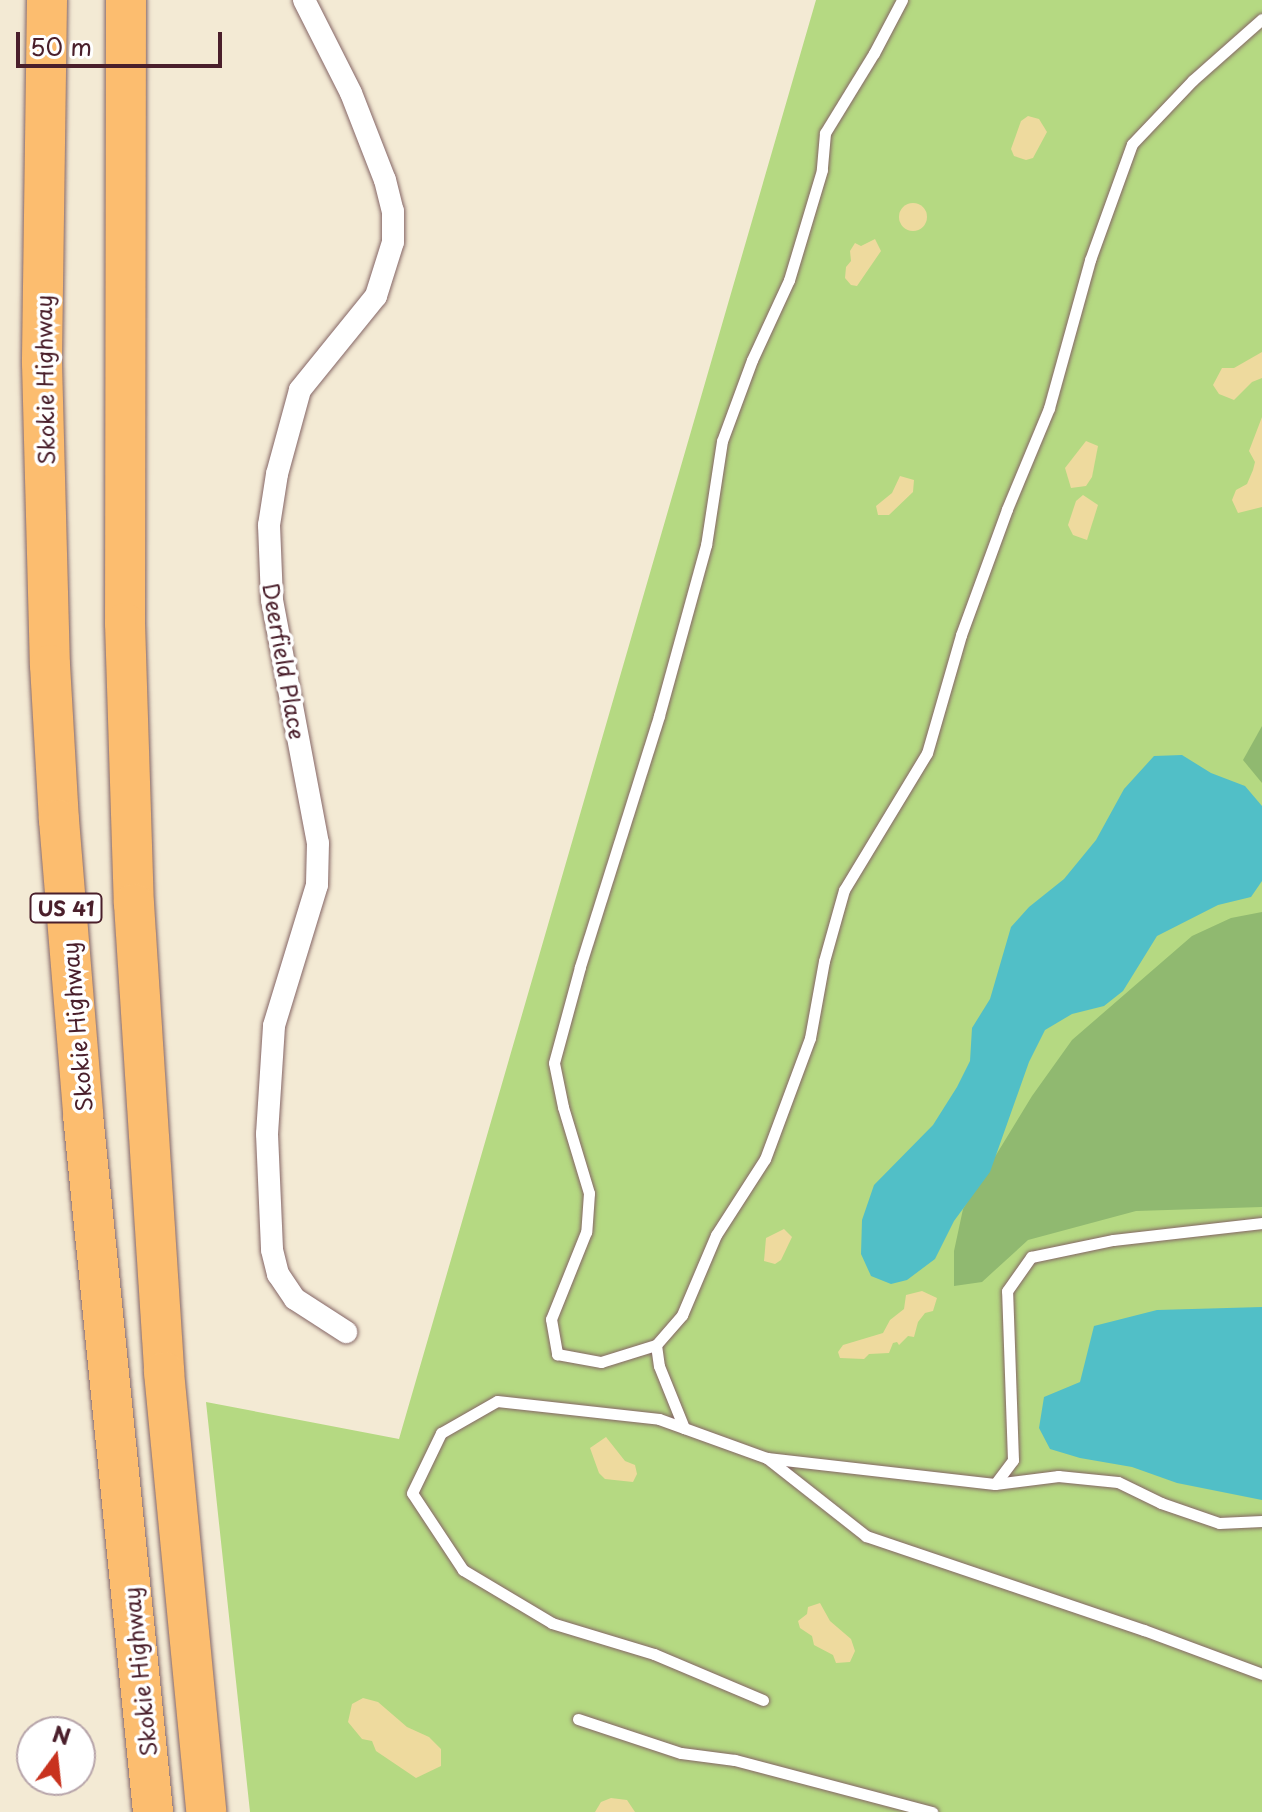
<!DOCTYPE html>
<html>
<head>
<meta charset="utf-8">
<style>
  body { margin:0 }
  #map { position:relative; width:1262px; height:1812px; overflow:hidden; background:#f3ead4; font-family:"Playpen Sans",sans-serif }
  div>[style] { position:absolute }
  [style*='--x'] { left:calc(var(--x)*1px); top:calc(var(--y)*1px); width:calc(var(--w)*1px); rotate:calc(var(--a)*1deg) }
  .green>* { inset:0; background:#b5d982 }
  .forest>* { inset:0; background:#90b970 }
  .sand>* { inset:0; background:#eeda9e }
  .round { border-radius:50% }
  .water>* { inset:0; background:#51bfc7 }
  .roads { filter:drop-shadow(0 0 2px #856666) drop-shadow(0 0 2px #856666) }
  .lane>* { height:11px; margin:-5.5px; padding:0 5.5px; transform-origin:5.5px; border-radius:5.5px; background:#fff }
  .street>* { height:22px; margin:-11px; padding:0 11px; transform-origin:11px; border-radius:11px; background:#fff }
  .highway>* { height:40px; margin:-20px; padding:0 20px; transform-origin:20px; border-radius:20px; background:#fcbd6f }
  span { translate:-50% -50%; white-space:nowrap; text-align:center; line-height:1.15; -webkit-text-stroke:7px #fff; paint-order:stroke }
  .shield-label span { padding:2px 6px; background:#fff; border:2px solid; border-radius:6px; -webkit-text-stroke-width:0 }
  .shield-label { font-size:20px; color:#4a1f2b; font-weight:700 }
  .street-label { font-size:22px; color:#4a1f2b }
  .north { position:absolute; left:16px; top:1716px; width:80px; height:80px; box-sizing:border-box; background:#fff; border:2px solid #b7a5aa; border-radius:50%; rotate:15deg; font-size:22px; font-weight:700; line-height:32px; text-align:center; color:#4a1f2b }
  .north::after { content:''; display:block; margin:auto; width:28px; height:36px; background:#c8321e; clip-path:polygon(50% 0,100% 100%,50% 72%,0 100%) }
  .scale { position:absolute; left:16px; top:32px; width:206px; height:36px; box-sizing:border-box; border:4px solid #4a1f2b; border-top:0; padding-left:10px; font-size:24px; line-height:28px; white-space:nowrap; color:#4a1f2b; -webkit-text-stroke:6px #fff; paint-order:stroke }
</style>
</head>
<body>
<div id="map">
  <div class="green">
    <i style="clip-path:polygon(816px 0,1262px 0,1262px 1812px,250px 1812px,206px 1402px,399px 1439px)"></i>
  </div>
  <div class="forest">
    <i style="clip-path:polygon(1262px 726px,1262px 783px,1243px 760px)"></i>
    <i style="clip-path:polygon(1262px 912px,1262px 1207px,1136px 1211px,1028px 1240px,982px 1282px,954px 1286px,954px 1251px,963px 1209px,1032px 1096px,1072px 1040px,1192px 936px,1231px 918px)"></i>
  </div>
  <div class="sand">
    <i style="clip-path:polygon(1028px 116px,1039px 119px,1047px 132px,1033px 158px,1026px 160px,1014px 156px,1011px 149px,1021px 121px)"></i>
    <i class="round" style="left:899px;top:203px;width:28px;height:28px"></i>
    <i style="clip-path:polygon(875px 239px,881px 251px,857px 286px,851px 285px,845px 278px,846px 267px,851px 261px,850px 251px,855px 243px,861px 246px)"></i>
    <i style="clip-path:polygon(1262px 352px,1262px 378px,1252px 382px,1234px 400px,1219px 394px,1213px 385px,1222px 368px,1234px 368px)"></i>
    <i style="clip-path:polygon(1262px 417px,1262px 507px,1238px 513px,1232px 500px,1236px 490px,1247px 484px,1253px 470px,1255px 462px,1249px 451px)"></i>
    <i style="clip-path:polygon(1086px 441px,1098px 446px,1092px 477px,1086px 486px,1071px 488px,1065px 468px)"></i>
    <i style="clip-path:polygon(900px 476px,914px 480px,913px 492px,889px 515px,878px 515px,876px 506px,892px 493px)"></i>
    <i style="clip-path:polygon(1083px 495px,1098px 505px,1087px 540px,1073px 535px,1068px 525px,1076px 501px)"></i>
    <i style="clip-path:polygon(784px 1229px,792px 1237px,781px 1260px,775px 1264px,764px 1261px,766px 1238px)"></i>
    <i style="clip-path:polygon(922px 1291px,937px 1298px,933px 1311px,925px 1313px,918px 1322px,914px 1337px,908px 1336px,899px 1345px,897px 1342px,893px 1343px,889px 1353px,869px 1354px,864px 1359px,840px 1358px,838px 1352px,843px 1345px,883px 1333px,890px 1320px,904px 1309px,906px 1295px)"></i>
    <i style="clip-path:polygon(606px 1437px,625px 1461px,635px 1465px,637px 1474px,633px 1482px,605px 1479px,599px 1473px,590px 1448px)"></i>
    <i style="clip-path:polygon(820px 1603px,830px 1621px,851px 1639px,855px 1651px,850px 1662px,836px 1663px,833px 1655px,814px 1645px,812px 1636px,800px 1628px,798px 1621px,807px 1614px,808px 1607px)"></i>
    <i style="clip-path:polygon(363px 1698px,378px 1702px,407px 1727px,429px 1737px,441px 1749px,441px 1766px,416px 1778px,376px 1751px,372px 1741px,362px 1739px,348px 1722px,352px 1704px)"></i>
    <i style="clip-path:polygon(611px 1798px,627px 1800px,635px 1812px,595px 1812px,601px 1802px)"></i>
  </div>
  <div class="water">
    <i style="clip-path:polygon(1182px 755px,1211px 773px,1245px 786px,1262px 806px,1262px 881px,1251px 897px,1218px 905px,1157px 936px,1123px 991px,1104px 1006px,1072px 1014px,1045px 1030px,1029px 1062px,990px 1172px,954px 1221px,935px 1259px,907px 1280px,891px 1284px,871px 1276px,861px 1254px,862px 1220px,874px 1185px,933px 1125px,957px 1087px,970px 1061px,972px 1028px,990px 999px,1011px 927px,1029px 907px,1064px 879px,1096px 840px,1124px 789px,1154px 756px)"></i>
    <i style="clip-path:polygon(1262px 1307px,1262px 1500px,1177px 1483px,1132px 1467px,1080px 1458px,1050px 1449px,1039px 1428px,1044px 1397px,1080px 1382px,1094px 1326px,1157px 1310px)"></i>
  </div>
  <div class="roads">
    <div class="lane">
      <i style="--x:902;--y:0;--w:60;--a:117.8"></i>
      <i style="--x:874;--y:53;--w:94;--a:121.5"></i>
      <i style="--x:825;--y:133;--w:37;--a:95"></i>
      <i style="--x:822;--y:170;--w:115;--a:106.7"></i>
      <i style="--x:789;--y:280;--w:88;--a:114.8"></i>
      <i style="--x:752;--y:360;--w:86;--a:110.3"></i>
      <i style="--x:722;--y:441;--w:105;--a:98.7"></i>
      <i style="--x:706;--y:545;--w:177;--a:105.4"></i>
      <i style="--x:659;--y:716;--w:263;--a:107.5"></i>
      <i style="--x:580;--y:967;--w:99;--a:105.2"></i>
      <i style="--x:554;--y:1063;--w:45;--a:78.4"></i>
      <i style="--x:563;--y:1107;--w:90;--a:73.2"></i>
      <i style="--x:589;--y:1193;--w:39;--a:94"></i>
      <i style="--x:586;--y:1232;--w:94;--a:111.9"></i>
      <i style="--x:551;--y:1319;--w:36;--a:80"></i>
      <i style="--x:557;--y:1354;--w:45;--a:10.3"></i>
      <i style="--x:601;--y:1362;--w:58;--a:-17.2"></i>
      <i style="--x:656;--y:1345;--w:40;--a:-49"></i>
      <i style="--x:682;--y:1315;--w:87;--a:-67"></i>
      <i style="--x:716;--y:1235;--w:90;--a:-57.2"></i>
      <i style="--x:765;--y:1159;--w:129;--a:-69.6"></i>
      <i style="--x:810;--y:1038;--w:78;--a:-79.7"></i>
      <i style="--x:824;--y:961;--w:74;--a:-74.3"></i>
      <i style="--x:844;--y:890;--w:160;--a:-58.8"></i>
      <i style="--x:927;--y:753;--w:123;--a:-73.9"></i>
      <i style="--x:961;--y:635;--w:134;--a:-69.9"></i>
      <i style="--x:1007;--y:509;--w:109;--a:-67.4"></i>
      <i style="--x:1049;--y:408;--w:154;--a:-74.5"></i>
      <i style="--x:1090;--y:260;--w:123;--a:-70.1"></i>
      <i style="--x:1132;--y:144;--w:88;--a:-46.4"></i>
      <i style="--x:1193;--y:80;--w:92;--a:-41.5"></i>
      <i style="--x:656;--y:1345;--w:21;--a:82"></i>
      <i style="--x:659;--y:1366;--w:67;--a:68"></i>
      <i style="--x:767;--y:1458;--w:229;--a:6.5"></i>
      <i style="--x:995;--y:1484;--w:64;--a:-7.2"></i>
      <i style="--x:1058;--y:1476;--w:60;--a:5.7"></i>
      <i style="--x:1118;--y:1482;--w:48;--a:26"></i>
      <i style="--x:1161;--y:1503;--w:61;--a:19"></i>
      <i style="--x:1219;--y:1523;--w:43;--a:-2.7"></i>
      <i style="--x:995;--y:1484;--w:30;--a:-53"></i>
      <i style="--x:1013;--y:1460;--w:169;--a:-92"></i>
      <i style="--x:1007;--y:1291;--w:42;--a:-54.8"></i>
      <i style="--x:1031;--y:1257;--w:84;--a:-11.7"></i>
      <i style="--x:1113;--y:1240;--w:150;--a:-6.5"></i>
      <i style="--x:763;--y:1700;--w:118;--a:-157.1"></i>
      <i style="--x:654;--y:1654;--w:107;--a:-163.1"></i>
      <i style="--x:552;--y:1623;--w:104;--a:-149.2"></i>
      <i style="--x:463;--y:1570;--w:92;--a:-123.5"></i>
      <i style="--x:412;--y:1493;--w:67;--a:-64.2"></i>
      <i style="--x:441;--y:1433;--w:64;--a:-29.7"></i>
      <i style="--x:497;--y:1401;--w:163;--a:6.3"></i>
      <i style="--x:659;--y:1419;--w:115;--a:19.9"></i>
      <i style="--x:767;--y:1458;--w:126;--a:38.2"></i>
      <i style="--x:866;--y:1536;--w:293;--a:18.7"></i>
      <i style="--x:1144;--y:1630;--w:126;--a:20.4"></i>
      <i style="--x:578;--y:1719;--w:108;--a:18.3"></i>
      <i style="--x:681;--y:1753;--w:54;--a:7.4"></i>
      <i style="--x:735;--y:1760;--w:204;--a:14.8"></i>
    </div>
    <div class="street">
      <i style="--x:304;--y:0;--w:104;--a:63.2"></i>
      <i style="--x:351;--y:93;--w:93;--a:68.7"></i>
      <i style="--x:385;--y:180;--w:32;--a:76"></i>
      <i style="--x:393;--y:211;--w:31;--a:90"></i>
      <i style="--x:393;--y:242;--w:57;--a:107.5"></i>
      <i style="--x:376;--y:296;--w:121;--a:129"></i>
      <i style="--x:300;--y:390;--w:87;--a:105.3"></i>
      <i style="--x:277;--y:474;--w:52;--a:98.9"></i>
      <i style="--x:269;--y:525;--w:75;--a:87.7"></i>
      <i style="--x:272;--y:600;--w:247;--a:79.3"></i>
      <i style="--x:318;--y:843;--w:42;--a:91.4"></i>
      <i style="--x:317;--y:885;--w:147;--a:107"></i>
      <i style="--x:274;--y:1026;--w:108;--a:93.7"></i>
      <i style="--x:267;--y:1134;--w:116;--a:87.5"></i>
      <i style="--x:272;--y:1250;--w:25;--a:76"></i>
      <i style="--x:278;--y:1274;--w:30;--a:56"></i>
      <i style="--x:295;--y:1299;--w:61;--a:32.9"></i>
    </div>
    <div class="highway">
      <i style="--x:47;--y:0;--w:363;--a:90.8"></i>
      <i style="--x:42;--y:363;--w:302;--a:88.5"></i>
      <i style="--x:50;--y:665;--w:155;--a:86.7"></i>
      <i style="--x:59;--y:820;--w:296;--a:85.3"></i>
      <i style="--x:83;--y:1115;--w:701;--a:84.26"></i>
      <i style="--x:126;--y:0;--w:623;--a:90.09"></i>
      <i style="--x:125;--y:623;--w:281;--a:88.2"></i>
      <i style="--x:134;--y:904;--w:469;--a:86.3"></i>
      <i style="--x:164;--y:1372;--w:442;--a:84.5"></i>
    </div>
  </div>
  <div class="shield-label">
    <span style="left:66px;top:908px">US 41</span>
  </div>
  <div class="street-label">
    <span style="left:44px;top:380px;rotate:-91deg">Skokie Highway</span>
    <span style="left:285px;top:661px;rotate:80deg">Deerfield Place</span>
    <span style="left:76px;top:1027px;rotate:-95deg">Skokie Highway</span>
    <span style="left:139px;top:1672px;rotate:-96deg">Skokie Highway</span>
  </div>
  <div class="north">N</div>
  <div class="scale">50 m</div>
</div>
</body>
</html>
